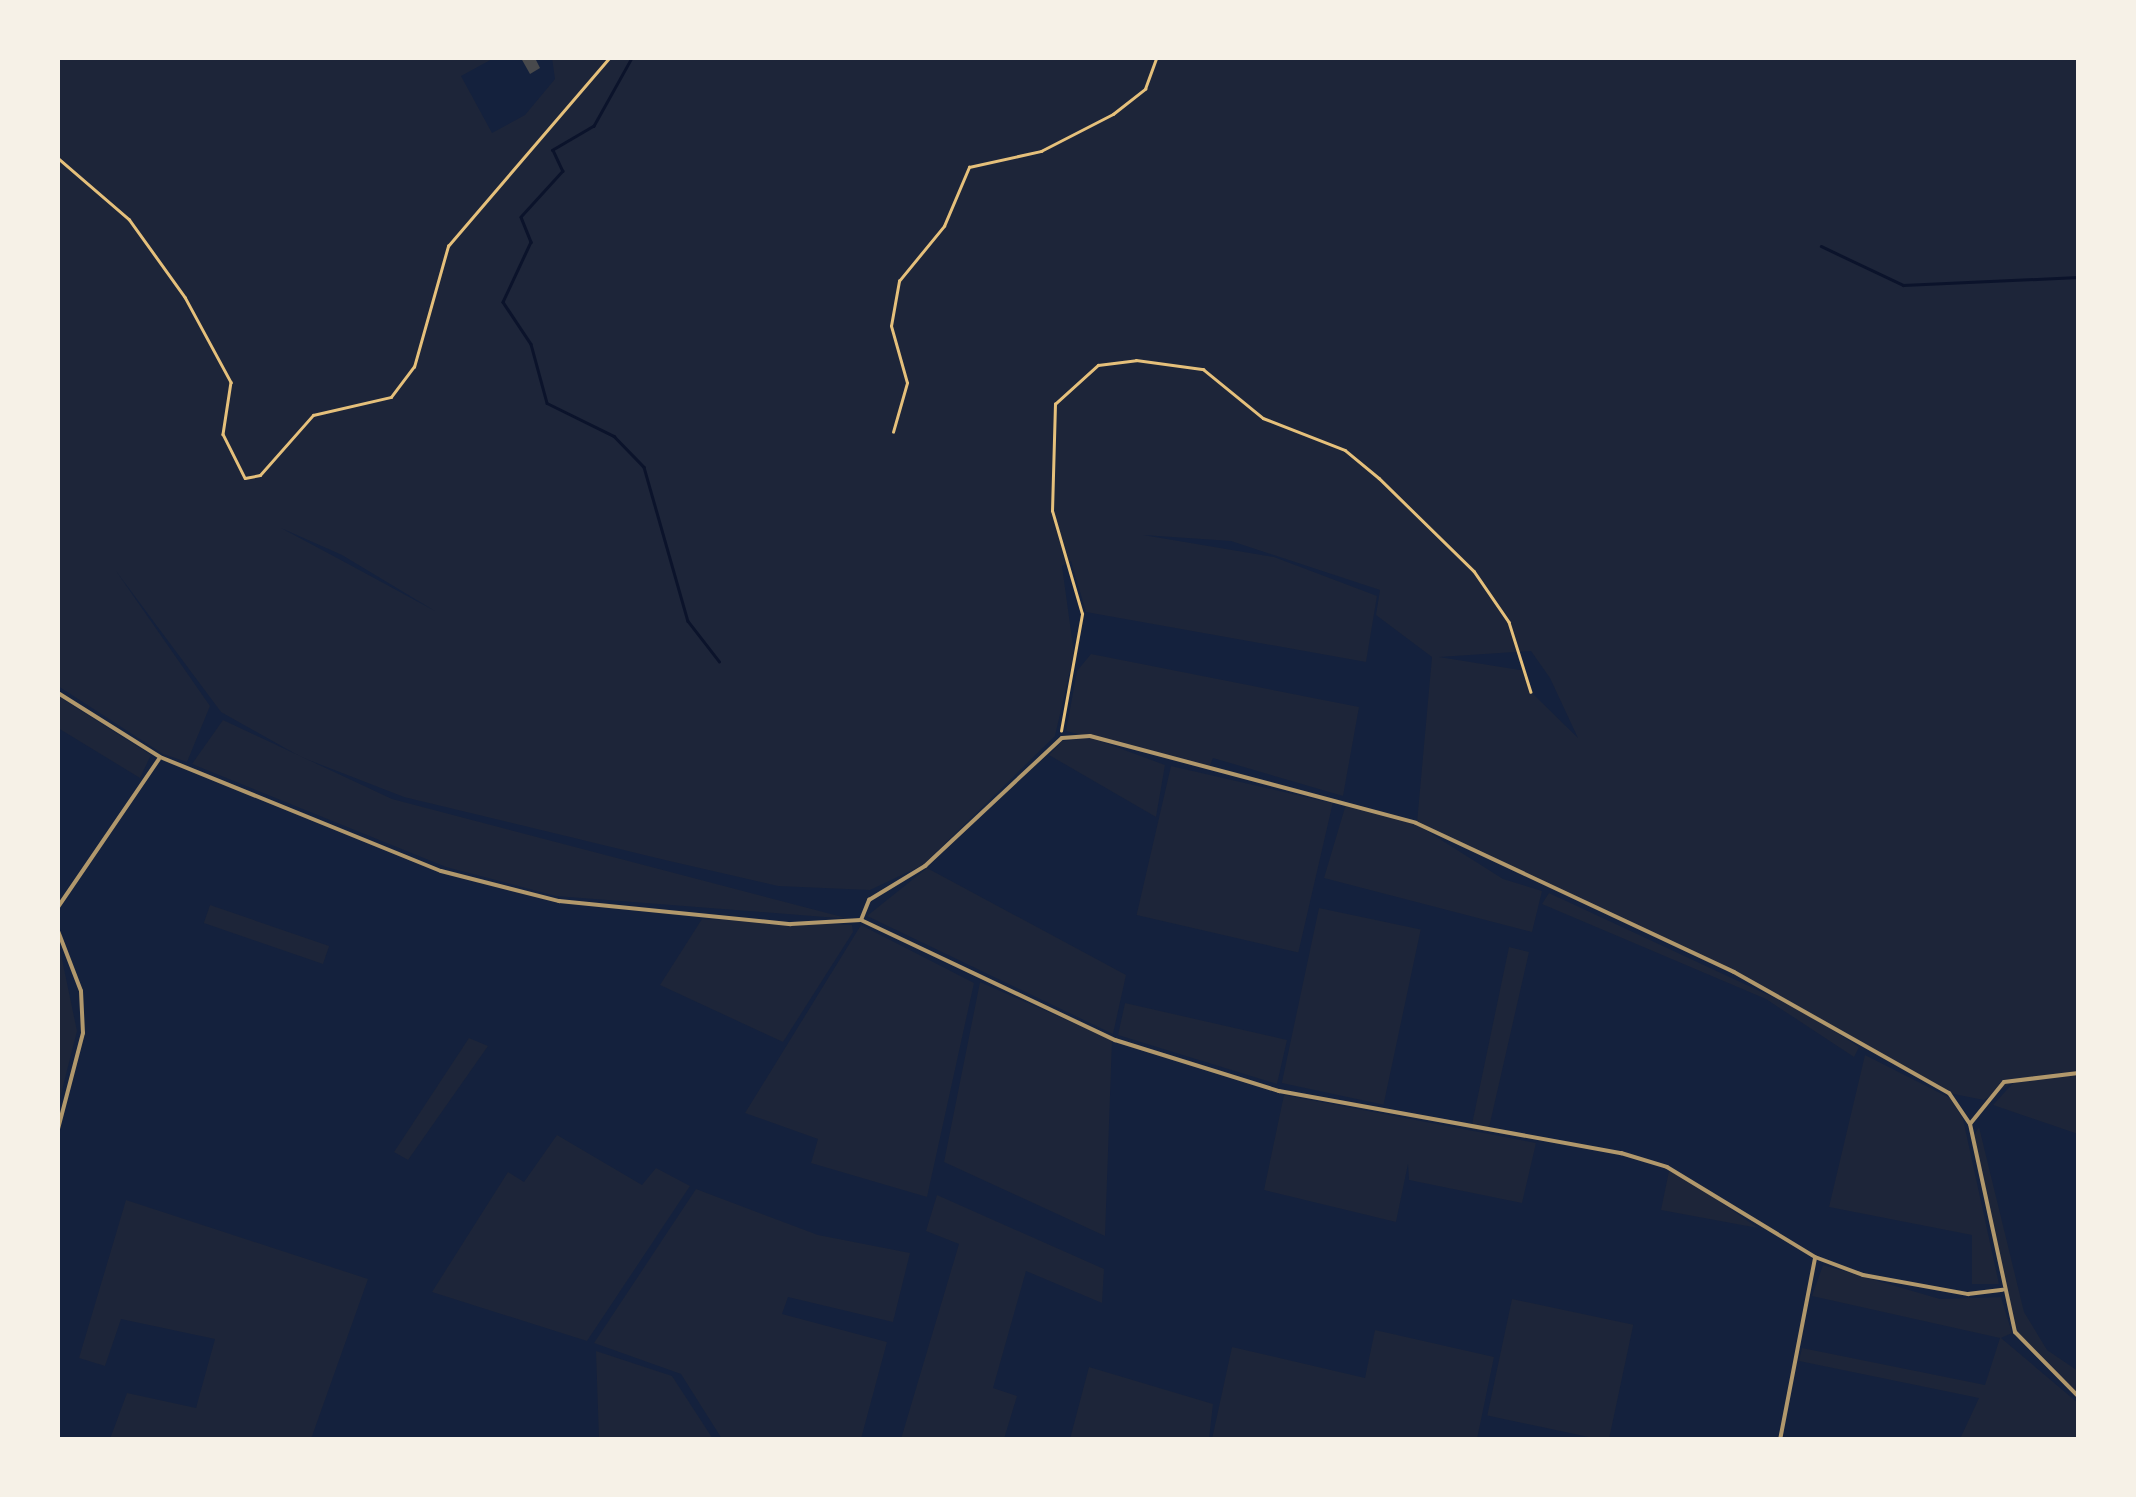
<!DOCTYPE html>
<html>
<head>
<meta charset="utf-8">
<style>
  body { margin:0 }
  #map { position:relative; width:2136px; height:1497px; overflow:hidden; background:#14213d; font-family:Georgia,serif }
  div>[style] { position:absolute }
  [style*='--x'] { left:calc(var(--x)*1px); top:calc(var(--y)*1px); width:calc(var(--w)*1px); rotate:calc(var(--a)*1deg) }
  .green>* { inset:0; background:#1d2539; transform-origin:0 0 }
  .stream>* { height:2.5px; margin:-1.25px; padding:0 1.25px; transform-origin:1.25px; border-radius:1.25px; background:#0b132b }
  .building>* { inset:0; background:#48494c }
  .path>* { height:2.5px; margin:-1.25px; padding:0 1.25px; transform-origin:1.25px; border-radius:1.25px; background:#e5c07b }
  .minor>* { height:4px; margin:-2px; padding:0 2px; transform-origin:2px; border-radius:2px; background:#b1986c }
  span { translate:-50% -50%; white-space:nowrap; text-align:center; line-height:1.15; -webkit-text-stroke:10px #f6f1e7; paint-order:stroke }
  .frame { position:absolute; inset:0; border:60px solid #f6f1e7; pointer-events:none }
</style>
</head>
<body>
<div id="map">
  <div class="green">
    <i style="clip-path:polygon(evenodd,58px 58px,494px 58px,461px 76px,492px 133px,525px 115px,555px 79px,552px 58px,2078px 58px,2078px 1134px,1993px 1105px,2015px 1081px,1984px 1100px,1949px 1093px,1734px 972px,1417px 823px,1432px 657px,1376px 615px,1380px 590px,1231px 541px,1143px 535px,1274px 557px,1377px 596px,1366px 662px,1086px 612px,1071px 561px,1062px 566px,1074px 653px,1055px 736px,923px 865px,870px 890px,778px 886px,665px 860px,404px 797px,301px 757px,221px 712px,116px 571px,210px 706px,187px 762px,163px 754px,58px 686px,58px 58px,281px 528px,342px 555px,435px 611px,339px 559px,281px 528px,58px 58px,1531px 651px,1550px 678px,1578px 738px,1531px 692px,1526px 671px,1439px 657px,1531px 651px)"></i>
    <i style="clip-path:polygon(1091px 654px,1359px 707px,1343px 796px,1213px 758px,1209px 768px,1066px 731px,1077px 671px)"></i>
    <i style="clip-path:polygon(58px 696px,151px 755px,140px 778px,58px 728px)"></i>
    <i style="clip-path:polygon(223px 720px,392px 799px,850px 919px,556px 896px,446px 867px,192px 764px)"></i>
    <i style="clip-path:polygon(1092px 738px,1165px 765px,1156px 817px,1049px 755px,1062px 741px)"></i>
    <i style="left:1171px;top:766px;width:166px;height:153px;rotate:13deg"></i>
    <i style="clip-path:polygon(1346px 804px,1416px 824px,1503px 879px,1542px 891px,1532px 932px,1324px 878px)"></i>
    <i style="clip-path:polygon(927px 868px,1126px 975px,1113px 1034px,867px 916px)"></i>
    <i style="clip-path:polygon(1549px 893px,1805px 1012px,1859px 1047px,1854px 1057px,1766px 999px,1542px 904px)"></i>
    <i style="left:210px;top:905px;width:126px;height:19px;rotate:19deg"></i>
    <i style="left:1319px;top:908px;width:104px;height:179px;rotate:12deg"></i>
    <i style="clip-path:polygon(702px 919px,852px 925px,853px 932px,783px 1042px,660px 985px)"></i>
    <i style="clip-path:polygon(861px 925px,974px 983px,927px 1197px,811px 1163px,818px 1139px,745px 1113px)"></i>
    <i style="clip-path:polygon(58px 940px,77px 1031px,58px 1106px)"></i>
    <i style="clip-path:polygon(1509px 947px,1529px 952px,1488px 1132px,1471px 1129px)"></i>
    <i style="clip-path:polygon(980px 982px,1112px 1040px,1105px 1236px,944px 1162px)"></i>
    <i style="clip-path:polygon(1125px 1003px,1287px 1040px,1277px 1084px,1118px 1035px)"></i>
    <i style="clip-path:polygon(469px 1038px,488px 1046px,408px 1160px,394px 1152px)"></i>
    <i style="clip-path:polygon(1865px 1055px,1950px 1098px,1963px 1119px,1999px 1284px,1972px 1284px,1972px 1235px,1829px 1207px)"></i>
    <i style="clip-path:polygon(1284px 1095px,1536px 1143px,1522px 1203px,1409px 1180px,1408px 1164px,1396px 1222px,1264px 1190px)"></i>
    <i style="clip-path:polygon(1979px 1127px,2024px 1312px,2047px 1350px,2078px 1371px,2078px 1396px,2015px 1332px,1973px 1137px)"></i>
    <i style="clip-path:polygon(557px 1135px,642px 1185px,656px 1168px,690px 1186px,587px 1341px,432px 1292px,508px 1172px,524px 1182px)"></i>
    <i style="clip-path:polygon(1669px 1171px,1690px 1181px,1758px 1228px,1661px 1210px)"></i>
    <i style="clip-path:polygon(696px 1189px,818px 1235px,910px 1253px,893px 1322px,788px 1297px,782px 1314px,887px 1342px,861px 1439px,722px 1439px,681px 1374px,594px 1343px)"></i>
    <i style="clip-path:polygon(937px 1195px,1104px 1269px,1102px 1303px,1026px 1271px,993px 1388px,1017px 1396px,1004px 1439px,901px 1439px,959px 1244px,926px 1231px)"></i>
    <i style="clip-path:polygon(126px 1200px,368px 1279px,311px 1439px,110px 1439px,127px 1393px,196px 1408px,215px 1339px,121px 1319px,105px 1366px,79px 1358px)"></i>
    <i style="clip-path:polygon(1823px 1265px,1940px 1299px,2001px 1297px,2012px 1333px,2001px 1338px,2078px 1403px,2078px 1439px,1960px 1439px,1979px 1398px,1799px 1361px,1802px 1348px,1985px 1385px,2000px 1338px,1812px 1296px)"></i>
    <i style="left:1512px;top:1299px;width:124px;height:119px;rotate:12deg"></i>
    <i style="clip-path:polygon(1375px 1330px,1494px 1357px,1477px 1439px,1212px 1439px,1232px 1347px,1365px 1378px)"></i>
    <i style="clip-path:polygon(596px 1351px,672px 1376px,713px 1439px,599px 1439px)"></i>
    <i style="clip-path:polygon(1089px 1367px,1213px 1404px,1209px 1439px,1070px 1439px)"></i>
  </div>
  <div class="stream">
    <i style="--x:632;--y:58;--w:78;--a:119.2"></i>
    <i style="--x:594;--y:126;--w:48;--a:149.7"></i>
    <i style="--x:553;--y:150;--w:23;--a:65"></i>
    <i style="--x:563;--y:171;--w:62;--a:132.4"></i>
    <i style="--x:521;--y:217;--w:27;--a:68"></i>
    <i style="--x:531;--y:242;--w:66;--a:115"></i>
    <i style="--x:503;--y:302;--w:50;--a:56.3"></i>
    <i style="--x:531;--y:344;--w:61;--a:74.8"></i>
    <i style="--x:547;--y:403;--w:75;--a:26.2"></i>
    <i style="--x:614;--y:436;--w:43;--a:45.9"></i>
    <i style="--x:644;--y:467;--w:160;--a:74.1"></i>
    <i style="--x:688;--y:621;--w:51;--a:52.2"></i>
    <i style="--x:1821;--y:246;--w:91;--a:25.4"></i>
    <i style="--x:1903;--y:285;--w:175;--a:-2.6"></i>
  </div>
  <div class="building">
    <i style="clip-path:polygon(521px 58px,535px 58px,540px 68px,530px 74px)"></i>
  </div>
  <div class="path">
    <i style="--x:58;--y:158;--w:94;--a:40.7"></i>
    <i style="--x:129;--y:219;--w:96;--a:54.3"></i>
    <i style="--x:185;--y:297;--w:97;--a:61.6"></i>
    <i style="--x:231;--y:382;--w:53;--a:98.7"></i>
    <i style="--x:223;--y:434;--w:49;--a:63.4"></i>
    <i style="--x:245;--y:478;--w:15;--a:-11"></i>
    <i style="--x:260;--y:475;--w:80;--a:-48.5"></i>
    <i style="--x:313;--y:415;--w:80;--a:-13"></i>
    <i style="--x:391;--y:397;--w:38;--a:-53"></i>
    <i style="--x:414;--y:367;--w:126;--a:-74.3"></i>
    <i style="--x:448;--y:246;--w:248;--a:-49.4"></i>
    <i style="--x:893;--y:432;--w:51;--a:-74.1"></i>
    <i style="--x:907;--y:383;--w:59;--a:-105.7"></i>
    <i style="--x:891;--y:326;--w:46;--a:-79.9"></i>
    <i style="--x:899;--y:281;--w:71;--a:-50.7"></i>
    <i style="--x:944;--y:226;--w:64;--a:-67"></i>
    <i style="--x:969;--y:167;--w:74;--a:-12.5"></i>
    <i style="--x:1041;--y:151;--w:81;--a:-27.2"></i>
    <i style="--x:1113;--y:114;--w:41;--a:-38"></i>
    <i style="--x:1145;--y:89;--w:33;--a:-70"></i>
    <i style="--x:1061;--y:731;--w:119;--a:-79.8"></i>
    <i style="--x:1082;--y:614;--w:107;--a:-106.2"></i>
    <i style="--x:1052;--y:511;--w:107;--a:-88.4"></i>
    <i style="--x:1055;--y:404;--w:58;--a:-42.2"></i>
    <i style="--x:1098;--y:365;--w:38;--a:-7"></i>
    <i style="--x:1136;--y:360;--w:68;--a:7.7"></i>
    <i style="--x:1203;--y:369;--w:77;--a:39.2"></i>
    <i style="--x:1263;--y:418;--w:88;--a:21.3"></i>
    <i style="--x:1345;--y:450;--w:44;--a:39.5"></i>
    <i style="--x:1379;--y:478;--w:133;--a:44.4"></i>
    <i style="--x:1474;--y:571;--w:62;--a:55.5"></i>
    <i style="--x:1509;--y:622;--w:73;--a:72.6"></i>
  </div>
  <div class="minor">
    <i style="--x:58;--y:693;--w:120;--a:32.1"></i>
    <i style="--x:160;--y:757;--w:303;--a:22.1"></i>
    <i style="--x:441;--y:871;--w:122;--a:14.3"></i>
    <i style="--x:559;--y:901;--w:233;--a:5.7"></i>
    <i style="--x:791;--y:924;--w:70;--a:-3.3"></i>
    <i style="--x:861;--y:920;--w:281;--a:25.3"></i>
    <i style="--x:1115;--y:1040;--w:172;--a:17.3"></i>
    <i style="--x:1279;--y:1091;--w:348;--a:10.3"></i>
    <i style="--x:1621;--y:1153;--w:48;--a:16.9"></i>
    <i style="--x:1667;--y:1167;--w:173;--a:31.3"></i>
    <i style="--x:1815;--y:1257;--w:51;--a:20.6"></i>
    <i style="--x:1863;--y:1275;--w:107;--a:10.3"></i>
    <i style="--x:1968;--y:1294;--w:35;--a:-7"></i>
    <i style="--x:58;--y:907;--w:179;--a:-55.7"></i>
    <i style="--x:861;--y:920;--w:22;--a:-68"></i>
    <i style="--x:869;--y:900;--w:66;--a:-31.3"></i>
    <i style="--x:925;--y:866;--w:187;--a:-43.1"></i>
    <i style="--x:1062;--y:738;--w:28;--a:-4"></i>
    <i style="--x:1090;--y:736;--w:337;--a:14.9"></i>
    <i style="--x:1416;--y:823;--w:351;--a:25.1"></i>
    <i style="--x:1734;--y:972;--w:247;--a:29.4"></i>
    <i style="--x:1949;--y:1093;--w:37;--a:56"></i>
    <i style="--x:1970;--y:1124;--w:213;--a:77.8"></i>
    <i style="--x:2015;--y:1332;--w:90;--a:45.5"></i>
    <i style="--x:58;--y:931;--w:64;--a:69"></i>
    <i style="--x:81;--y:991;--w:42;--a:87.3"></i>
    <i style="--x:83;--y:1033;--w:99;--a:104.6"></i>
    <i style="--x:1970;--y:1124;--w:54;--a:-51"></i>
    <i style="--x:2004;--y:1082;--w:75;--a:-6.9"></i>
    <i style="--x:1780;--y:1440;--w:185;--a:-79.1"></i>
  </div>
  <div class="frame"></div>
</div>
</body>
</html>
